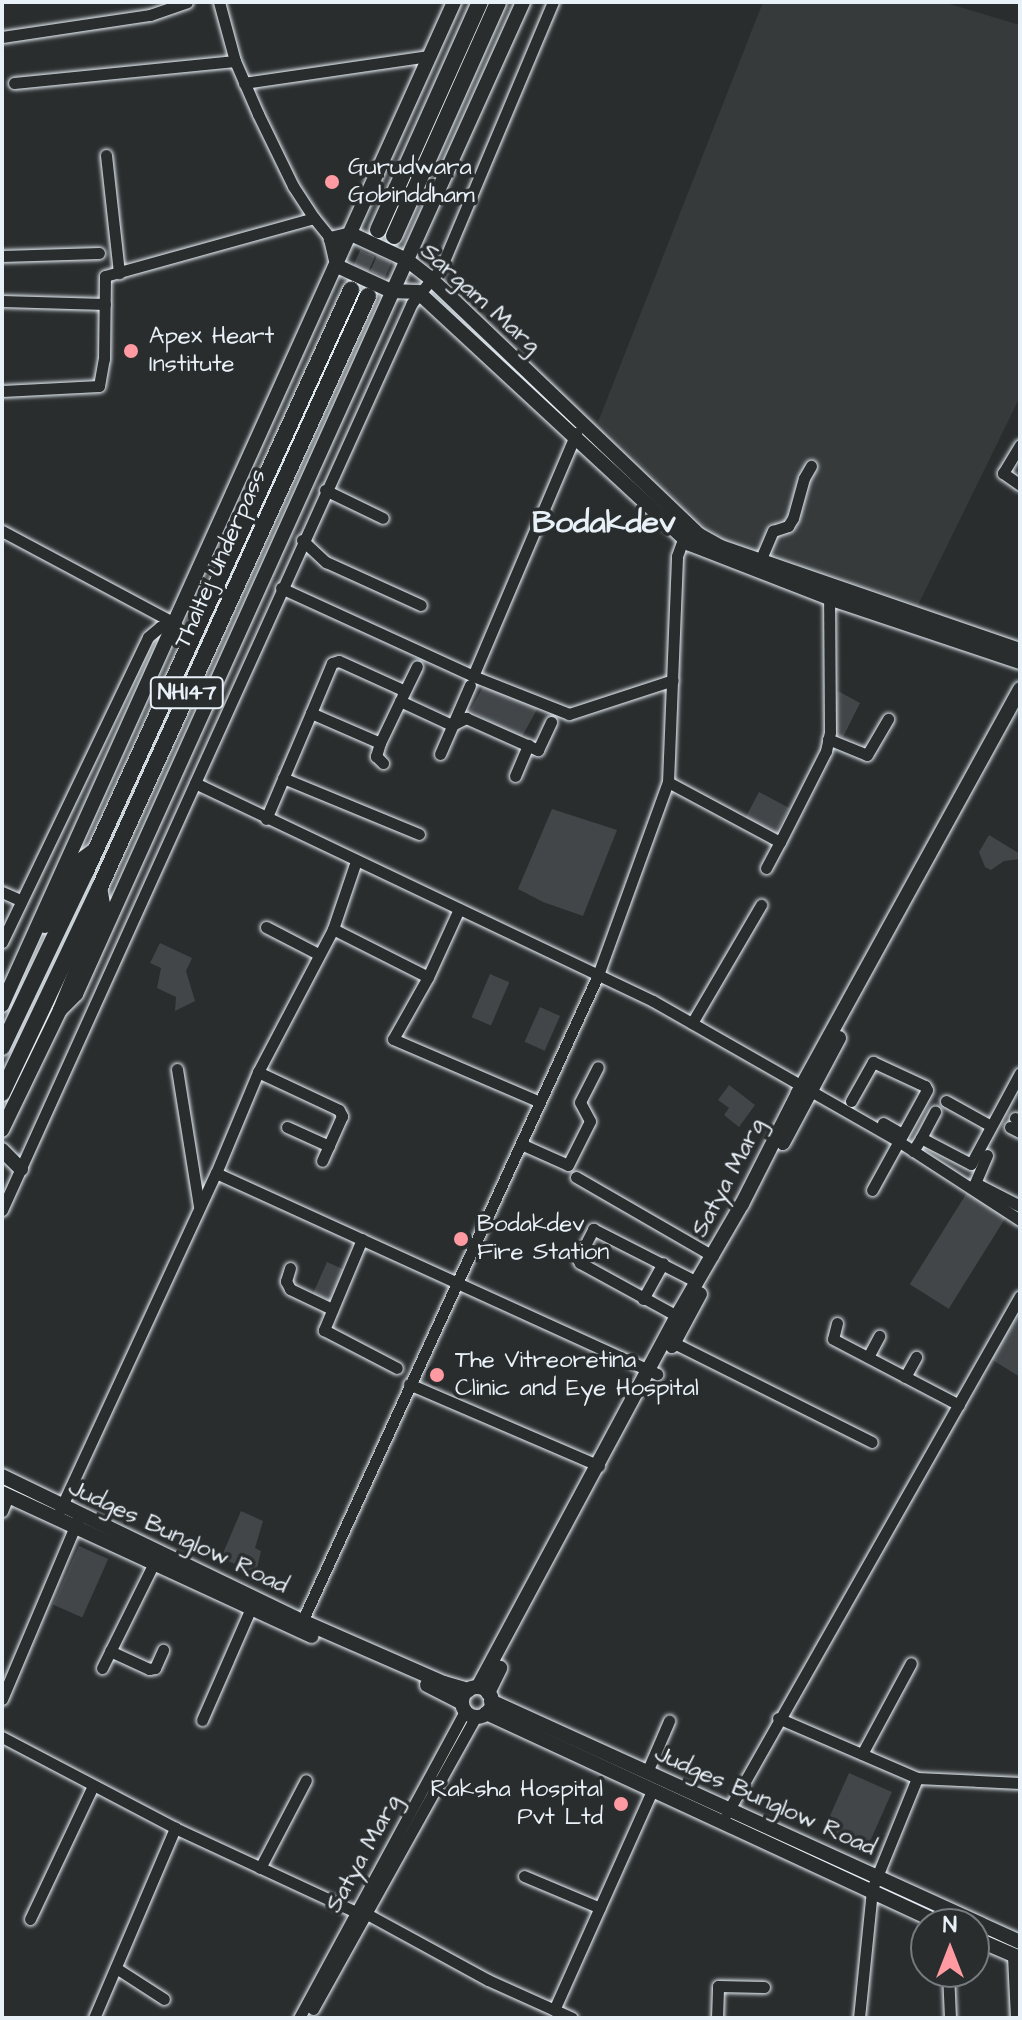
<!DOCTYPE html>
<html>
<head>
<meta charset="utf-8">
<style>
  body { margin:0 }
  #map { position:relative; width:1022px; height:2020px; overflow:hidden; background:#2a2d2e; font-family:"Architects Daughter",sans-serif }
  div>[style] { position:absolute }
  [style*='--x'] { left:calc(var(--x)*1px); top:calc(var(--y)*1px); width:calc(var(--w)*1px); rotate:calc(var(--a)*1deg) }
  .built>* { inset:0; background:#363a3b }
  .green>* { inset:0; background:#424648; transform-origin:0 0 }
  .highway-tunnel>* { height:16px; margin-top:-8px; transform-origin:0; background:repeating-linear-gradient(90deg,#464a4c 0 16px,transparent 0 24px) }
  .roads { filter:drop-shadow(0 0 2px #e8f1f8) drop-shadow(0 0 2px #e8f1f8) }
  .minor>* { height:11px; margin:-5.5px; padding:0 5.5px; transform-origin:5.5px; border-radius:5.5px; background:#2a2d2e }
  .major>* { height:14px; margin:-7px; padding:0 7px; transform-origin:7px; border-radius:7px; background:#2a2d2e }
  .major>.ring { margin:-7px; padding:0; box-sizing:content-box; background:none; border:14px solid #2a2d2e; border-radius:50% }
  .highway>* { height:16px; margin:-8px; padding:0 8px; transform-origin:8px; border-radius:8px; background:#2a2d2e }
  .dots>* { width:22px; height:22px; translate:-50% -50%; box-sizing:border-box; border:4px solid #2a2d2e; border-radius:50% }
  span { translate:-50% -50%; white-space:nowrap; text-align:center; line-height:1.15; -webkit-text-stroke:7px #2a2d2e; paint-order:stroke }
  .shield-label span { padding:2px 6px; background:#2a2d2e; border:2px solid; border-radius:6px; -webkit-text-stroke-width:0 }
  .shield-label { font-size:22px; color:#e8f1f8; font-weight:700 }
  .poi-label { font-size:24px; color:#e8f1f8 }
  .left { translate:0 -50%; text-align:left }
  .right { translate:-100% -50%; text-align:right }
  .street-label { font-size:24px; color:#e8f1f8 }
  .district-label { font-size:32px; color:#e8f1f8; font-weight:700 }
  .frame { position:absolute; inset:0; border:4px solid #e8f1f8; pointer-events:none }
  .north { position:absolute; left:910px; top:1908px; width:80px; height:80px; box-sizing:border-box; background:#2a2d2e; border:2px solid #767b7f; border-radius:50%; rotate:0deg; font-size:22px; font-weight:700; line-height:32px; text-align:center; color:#e8f1f8 }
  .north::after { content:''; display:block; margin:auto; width:28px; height:36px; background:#ff9aa2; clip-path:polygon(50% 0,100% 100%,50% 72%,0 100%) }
</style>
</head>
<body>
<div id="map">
  <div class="built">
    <i style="clip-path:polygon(763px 2px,943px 2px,1020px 25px,1020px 397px,918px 605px,724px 540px,700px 523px,598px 422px)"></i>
  </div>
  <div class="green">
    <i style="left:487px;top:680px;width:58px;height:35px;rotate:29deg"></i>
    <i style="clip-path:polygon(838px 691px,860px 703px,843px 737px,831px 732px)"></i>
    <i style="left:759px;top:792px;width:34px;height:30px;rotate:28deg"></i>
    <i style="clip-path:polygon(552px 809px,617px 830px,583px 916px,543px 902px,518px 889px)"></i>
    <i style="clip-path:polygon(989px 835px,1020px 854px,1020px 859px,1004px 861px,991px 870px,985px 867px,979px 852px)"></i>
    <i style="clip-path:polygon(160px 943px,192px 958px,186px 971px,195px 1001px,175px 1011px,176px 997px,157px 988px,161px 968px,150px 963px)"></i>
    <i style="left:490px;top:974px;width:21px;height:47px;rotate:23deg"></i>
    <i style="left:540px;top:1007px;width:22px;height:38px;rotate:24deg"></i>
    <i style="clip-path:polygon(729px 1085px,755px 1105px,739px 1127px,724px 1115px,729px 1108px,718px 1100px)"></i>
    <i style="left:968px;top:1191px;width:46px;height:110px;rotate:32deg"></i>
    <i style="left:327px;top:1262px;width:20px;height:34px;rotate:24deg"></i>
    <i style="clip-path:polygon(1018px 1314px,1020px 1315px,1020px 1377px,991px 1359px)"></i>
    <i style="clip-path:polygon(241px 1511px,263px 1521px,255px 1548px,261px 1551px,256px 1573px,221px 1558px)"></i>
    <i style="left:79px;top:1546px;width:32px;height:64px;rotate:24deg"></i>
    <i style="left:849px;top:1773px;width:47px;height:61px;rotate:24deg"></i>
  </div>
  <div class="highway-tunnel">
    <i style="--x:351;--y:290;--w:63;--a:-65.5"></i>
    <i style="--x:368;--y:296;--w:64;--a:-66.2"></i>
  </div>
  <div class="roads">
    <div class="minor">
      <i style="--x:219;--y:2;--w:61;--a:74.8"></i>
      <i style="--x:235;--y:61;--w:58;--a:66.5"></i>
      <i style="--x:258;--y:114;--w:80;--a:64.1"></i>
      <i style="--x:293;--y:186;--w:38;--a:57"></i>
      <i style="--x:2;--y:37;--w:150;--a:-8.5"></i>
      <i style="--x:150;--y:15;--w:39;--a:-19"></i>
      <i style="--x:14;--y:83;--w:222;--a:-5.7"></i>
      <i style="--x:244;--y:83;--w:188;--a:-8.3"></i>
      <i style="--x:106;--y:155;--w:119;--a:83.7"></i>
      <i style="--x:2;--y:256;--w:97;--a:-1.8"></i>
      <i style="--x:2;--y:301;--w:103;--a:1.7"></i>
      <i style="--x:2;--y:391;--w:97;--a:-3"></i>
      <i style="--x:99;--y:386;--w:27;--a:-80"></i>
      <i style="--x:104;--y:359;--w:83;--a:-89.3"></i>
      <i style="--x:105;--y:276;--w:217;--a:-15.5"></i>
      <i style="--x:314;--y:218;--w:27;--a:51"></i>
      <i style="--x:1020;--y:445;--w:33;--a:121"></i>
      <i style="--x:1003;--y:473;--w:21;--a:35"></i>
      <i style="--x:325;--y:490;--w:64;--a:25.8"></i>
      <i style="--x:2;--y:531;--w:197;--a:28.1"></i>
      <i style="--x:302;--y:540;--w:33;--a:43"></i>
      <i style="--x:326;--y:562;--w:104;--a:24.4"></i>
      <i style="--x:760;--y:561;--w:33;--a:-67"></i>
      <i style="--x:773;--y:531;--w:16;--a:-18"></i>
      <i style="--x:788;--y:526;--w:9;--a:-58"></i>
      <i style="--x:793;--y:518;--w:41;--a:-74.6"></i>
      <i style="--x:804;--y:478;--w:14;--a:-60"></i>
      <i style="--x:281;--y:588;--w:211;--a:24.6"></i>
      <i style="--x:473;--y:676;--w:264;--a:-67"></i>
      <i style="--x:473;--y:676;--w:103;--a:21.6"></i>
      <i style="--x:569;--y:714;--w:109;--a:-18.1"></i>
      <i style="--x:402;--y:697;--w:34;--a:-64"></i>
      <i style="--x:311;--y:713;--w:54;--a:-67.2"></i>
      <i style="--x:332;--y:663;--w:7;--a:-16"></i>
      <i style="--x:339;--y:661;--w:72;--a:24.4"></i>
      <i style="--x:828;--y:739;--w:42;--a:22.3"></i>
      <i style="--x:867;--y:755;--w:42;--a:-59.7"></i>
      <i style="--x:380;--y:743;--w:14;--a:107"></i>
      <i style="--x:376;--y:756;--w:10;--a:45"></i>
      <i style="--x:440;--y:754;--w:75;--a:-66.5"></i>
      <i style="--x:515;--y:776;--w:34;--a:-67"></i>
      <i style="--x:283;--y:778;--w:147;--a:22.4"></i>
      <i style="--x:668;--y:782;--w:127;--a:28.2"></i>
      <i style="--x:780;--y:842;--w:102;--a:-63.2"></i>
      <i style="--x:826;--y:751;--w:19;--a:-78"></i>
      <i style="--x:830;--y:732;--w:134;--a:-90.4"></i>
      <i style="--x:195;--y:783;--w:507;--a:25.45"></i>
      <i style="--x:653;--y:1001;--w:282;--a:29.7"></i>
      <i style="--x:898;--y:1141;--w:145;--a:32.9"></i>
      <i style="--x:266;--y:819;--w:115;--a:-67"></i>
      <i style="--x:311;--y:713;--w:75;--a:23.5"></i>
      <i style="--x:380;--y:743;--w:47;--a:-64.5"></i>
      <i style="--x:400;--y:701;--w:57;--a:24.8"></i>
      <i style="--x:452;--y:725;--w:16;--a:-27"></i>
      <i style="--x:466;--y:718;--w:79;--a:24"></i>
      <i style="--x:538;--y:750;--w:31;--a:-65"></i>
      <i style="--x:766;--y:868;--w:30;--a:-62"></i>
      <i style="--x:2;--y:892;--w:20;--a:24"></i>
      <i style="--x:459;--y:909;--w:75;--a:114.5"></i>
      <i style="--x:428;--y:977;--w:71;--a:119.4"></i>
      <i style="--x:393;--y:1039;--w:158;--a:23.2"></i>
      <i style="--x:266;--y:927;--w:59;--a:27.4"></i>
      <i style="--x:333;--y:929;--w:106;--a:26.8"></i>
      <i style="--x:2;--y:942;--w:338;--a:-64.4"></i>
      <i style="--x:148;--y:637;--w:16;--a:-40"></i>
      <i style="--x:160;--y:627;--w:16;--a:-11"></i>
      <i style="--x:692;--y:1023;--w:137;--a:-59.7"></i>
      <i style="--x:177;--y:1069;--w:139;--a:80.9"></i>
      <i style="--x:258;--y:1072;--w:89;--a:25.1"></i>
      <i style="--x:339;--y:1110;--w:7;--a:63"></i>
      <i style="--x:342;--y:1116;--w:49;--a:114"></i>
      <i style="--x:851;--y:1101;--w:45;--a:-60.6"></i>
      <i style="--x:873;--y:1062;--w:57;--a:24.8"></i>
      <i style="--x:925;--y:1086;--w:4;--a:63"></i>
      <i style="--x:927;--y:1090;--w:114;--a:118.8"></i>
      <i style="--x:946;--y:1101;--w:51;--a:29.1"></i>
      <i style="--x:1015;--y:1118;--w:5;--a:22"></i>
      <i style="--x:883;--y:1123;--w:22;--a:30"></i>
      <i style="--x:287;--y:1127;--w:46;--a:24.3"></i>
      <i style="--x:1010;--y:1127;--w:11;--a:27"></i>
      <i style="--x:921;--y:1138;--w:30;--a:-62"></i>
      <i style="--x:521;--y:1144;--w:51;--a:24.1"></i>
      <i style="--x:568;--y:1165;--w:49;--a:-63.4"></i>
      <i style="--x:590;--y:1121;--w:21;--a:-118"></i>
      <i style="--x:580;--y:1102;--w:39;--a:-63"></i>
      <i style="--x:913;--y:1151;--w:15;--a:-58"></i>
      <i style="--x:921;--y:1138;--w:56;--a:27.5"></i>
      <i style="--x:971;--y:1164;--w:103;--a:-61.7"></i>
      <i style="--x:987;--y:1155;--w:30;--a:113"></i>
      <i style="--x:975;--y:1183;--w:51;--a:27.1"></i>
      <i style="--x:216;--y:1173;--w:485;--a:24.5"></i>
      <i style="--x:576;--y:1177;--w:158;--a:30"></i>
      <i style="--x:2;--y:1210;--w:995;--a:-65.68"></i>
      <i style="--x:412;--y:303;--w:45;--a:-50.4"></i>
      <i style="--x:441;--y:268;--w:289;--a:-67.2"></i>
      <i style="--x:362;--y:1239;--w:99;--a:112.7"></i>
      <i style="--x:324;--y:1330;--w:82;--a:27.5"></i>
      <i style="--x:290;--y:1268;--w:14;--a:107"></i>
      <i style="--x:286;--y:1281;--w:9;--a:63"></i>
      <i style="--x:290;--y:1289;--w:47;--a:25.5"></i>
      <i style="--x:643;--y:1299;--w:41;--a:-60.9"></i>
      <i style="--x:677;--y:1316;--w:111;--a:-151.3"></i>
      <i style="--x:580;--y:1263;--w:4;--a:-117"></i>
      <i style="--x:578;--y:1259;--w:34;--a:-63"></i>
      <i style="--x:593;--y:1229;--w:117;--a:27"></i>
      <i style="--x:837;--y:1323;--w:16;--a:104"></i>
      <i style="--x:833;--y:1339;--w:142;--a:27.6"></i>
      <i style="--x:674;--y:1343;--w:221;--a:26.6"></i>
      <i style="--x:868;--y:1357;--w:24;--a:-62"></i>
      <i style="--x:905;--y:1377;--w:23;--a:-61"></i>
      <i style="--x:409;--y:1384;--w:207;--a:23.3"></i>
      <i style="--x:60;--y:1510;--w:371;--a:-65.2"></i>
      <i style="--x:216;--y:1173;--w:109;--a:-67.4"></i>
      <i style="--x:258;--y:1072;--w:161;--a:-62.3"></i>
      <i style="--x:333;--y:929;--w:72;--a:-71.3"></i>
      <i style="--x:2;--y:1511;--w:16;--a:-68"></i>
      <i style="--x:300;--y:1626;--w:716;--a:-65.4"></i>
      <i style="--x:598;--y:975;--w:205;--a:-70.1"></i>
      <i style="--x:668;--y:782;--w:226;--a:-87.7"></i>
      <i style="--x:677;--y:556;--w:27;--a:-70"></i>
      <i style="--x:110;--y:1651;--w:43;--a:24.8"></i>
      <i style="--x:149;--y:1669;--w:6;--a:-9"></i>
      <i style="--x:155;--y:1668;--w:20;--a:-66"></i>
      <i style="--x:102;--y:1668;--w:117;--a:-63.7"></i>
      <i style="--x:2;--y:1699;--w:195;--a:-67.1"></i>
      <i style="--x:778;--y:1718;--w:151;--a:23.3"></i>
      <i style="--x:917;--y:1778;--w:103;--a:2.8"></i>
      <i style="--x:202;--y:1720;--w:122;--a:-66.4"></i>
      <i style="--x:2;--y:1737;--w:195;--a:27.7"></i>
      <i style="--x:175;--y:1828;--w:200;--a:24.9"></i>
      <i style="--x:356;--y:1912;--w:11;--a:10"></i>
      <i style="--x:367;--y:1914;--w:138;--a:28.6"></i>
      <i style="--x:488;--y:1980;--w:92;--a:24.3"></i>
      <i style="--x:862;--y:1754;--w:103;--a:-61.7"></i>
      <i style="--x:647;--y:1772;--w:56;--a:-66.7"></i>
      <i style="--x:727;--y:1813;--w:594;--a:-60.46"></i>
      <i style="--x:260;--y:1868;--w:99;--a:-62.4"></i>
      <i style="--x:524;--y:1876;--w:82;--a:22.8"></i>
      <i style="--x:30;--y:1919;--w:147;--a:-64.7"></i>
      <i style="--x:1013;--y:1956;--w:62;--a:87.2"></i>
      <i style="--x:116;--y:1968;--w:57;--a:32.9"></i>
      <i style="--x:948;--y:1972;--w:46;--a:87.5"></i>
      <i style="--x:313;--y:2009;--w:335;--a:-60.9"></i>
      <i style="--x:554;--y:2010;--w:242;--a:-65.9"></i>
      <i style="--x:94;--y:2018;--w:207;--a:-66.9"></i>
      <i style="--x:299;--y:2018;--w:349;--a:-61.6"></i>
      <i style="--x:717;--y:2018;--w:32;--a:-88"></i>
      <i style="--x:718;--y:1986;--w:46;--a:1.2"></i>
      <i style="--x:859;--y:2018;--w:130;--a:-84.2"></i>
      <i style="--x:872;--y:1889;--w:120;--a:-67.9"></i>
    </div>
    <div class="major">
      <i style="--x:1020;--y:650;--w:316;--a:-161"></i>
      <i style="--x:721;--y:547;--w:26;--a:-151"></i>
      <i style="--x:698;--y:534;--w:371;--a:-136.3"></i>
      <i style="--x:430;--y:278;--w:29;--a:-142"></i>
      <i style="--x:407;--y:260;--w:62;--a:-155.1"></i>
      <i style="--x:351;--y:234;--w:21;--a:166"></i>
      <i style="--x:331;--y:239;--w:28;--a:77"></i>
      <i style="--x:337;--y:266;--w:60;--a:24.8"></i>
      <i style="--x:391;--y:291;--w:27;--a:2"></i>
      <i style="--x:418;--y:292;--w:371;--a:42.8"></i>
      <i style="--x:690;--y:544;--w:149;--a:21.2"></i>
      <i style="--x:829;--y:598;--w:201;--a:18.5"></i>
      <i style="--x:45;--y:926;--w:69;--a:-64.2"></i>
      <i style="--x:75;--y:864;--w:26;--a:-36"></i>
      <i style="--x:2;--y:1005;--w:1100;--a:-65.74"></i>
      <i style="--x:60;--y:1010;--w:114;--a:-67.9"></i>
      <i style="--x:103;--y:904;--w:17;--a:-100"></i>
      <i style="--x:2;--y:1130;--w:133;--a:-64.2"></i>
      <i style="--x:60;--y:1010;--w:23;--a:-45"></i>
      <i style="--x:76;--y:994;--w:1088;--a:-65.74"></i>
      <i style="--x:783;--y:1143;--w:119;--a:-61.9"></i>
      <i style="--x:2;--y:1150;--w:27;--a:45"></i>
      <i style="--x:672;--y:1346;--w:59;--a:-61.7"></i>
      <i style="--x:2;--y:1476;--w:333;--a:25.8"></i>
      <i style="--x:302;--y:1621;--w:155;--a:23.6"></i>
      <i style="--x:444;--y:1683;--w:26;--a:16"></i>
      <i style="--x:2;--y:1493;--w:341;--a:24.8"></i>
      <i style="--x:427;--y:1685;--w:39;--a:27"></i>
      <i style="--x:478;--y:1687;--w:421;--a:-61.8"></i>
      <i style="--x:677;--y:1316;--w:129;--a:-59.9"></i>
      <i style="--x:742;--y:1204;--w:124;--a:-63.2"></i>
      <i style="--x:798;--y:1093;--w:461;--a:-61.2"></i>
      <i class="ring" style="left:462px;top:1687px;width:16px;height:16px"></i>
      <i style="--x:488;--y:1693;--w:28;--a:-64"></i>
      <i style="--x:491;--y:1701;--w:581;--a:24.49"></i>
      <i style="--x:486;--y:1713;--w:502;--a:24.83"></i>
      <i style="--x:974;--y:1938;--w:50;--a:23.5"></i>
    </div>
    <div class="highway">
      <i style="--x:378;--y:230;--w:250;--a:-65.9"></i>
      <i style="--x:394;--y:236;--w:256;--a:-66"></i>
      <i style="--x:2;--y:1047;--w:195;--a:-64.5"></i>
      <i style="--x:86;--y:871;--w:639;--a:-65.48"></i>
      <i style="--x:2;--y:1093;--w:228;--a:-64.6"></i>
      <i style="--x:100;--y:887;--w:649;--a:-65.61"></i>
    </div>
  </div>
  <div class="dots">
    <i style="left:332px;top:182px;background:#ff9aa2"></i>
    <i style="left:131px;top:351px;background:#ff9aa2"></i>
    <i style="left:461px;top:1239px;background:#ff9aa2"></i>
    <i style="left:437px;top:1375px;background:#ff9aa2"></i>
    <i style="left:621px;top:1804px;background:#ff9aa2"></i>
  </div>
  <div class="shield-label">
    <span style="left:187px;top:693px">NH147</span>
  </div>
  <div class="poi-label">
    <span class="left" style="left:348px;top:182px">Gurudwara<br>Gobinddham</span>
    <span class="left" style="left:149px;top:351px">Apex Heart<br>Institute</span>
    <span class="left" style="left:477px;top:1239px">Bodakdev<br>Fire Station</span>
    <span class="left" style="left:455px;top:1375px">The Vitreoretina<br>Clinic and Eye Hospital</span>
    <span class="right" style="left:603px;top:1804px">Raksha Hospital<br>Pvt Ltd</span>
  </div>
  <div class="street-label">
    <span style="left:480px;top:299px;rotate:42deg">Sargam Marg</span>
    <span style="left:221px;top:559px;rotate:-66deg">Thaltej Underpass</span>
    <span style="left:729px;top:1178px;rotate:-62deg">Satya Marg</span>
    <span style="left:178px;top:1537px;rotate:25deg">Judges Bunglow Road</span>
    <span style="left:765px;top:1801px;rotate:24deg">Judges Bunglow Road</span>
    <span style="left:364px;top:1854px;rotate:-61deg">Satya Marg</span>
  </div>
  <div class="district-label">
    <span style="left:604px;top:523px">Bodakdev</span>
  </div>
  <div class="frame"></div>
  <div class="north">N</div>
</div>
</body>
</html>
